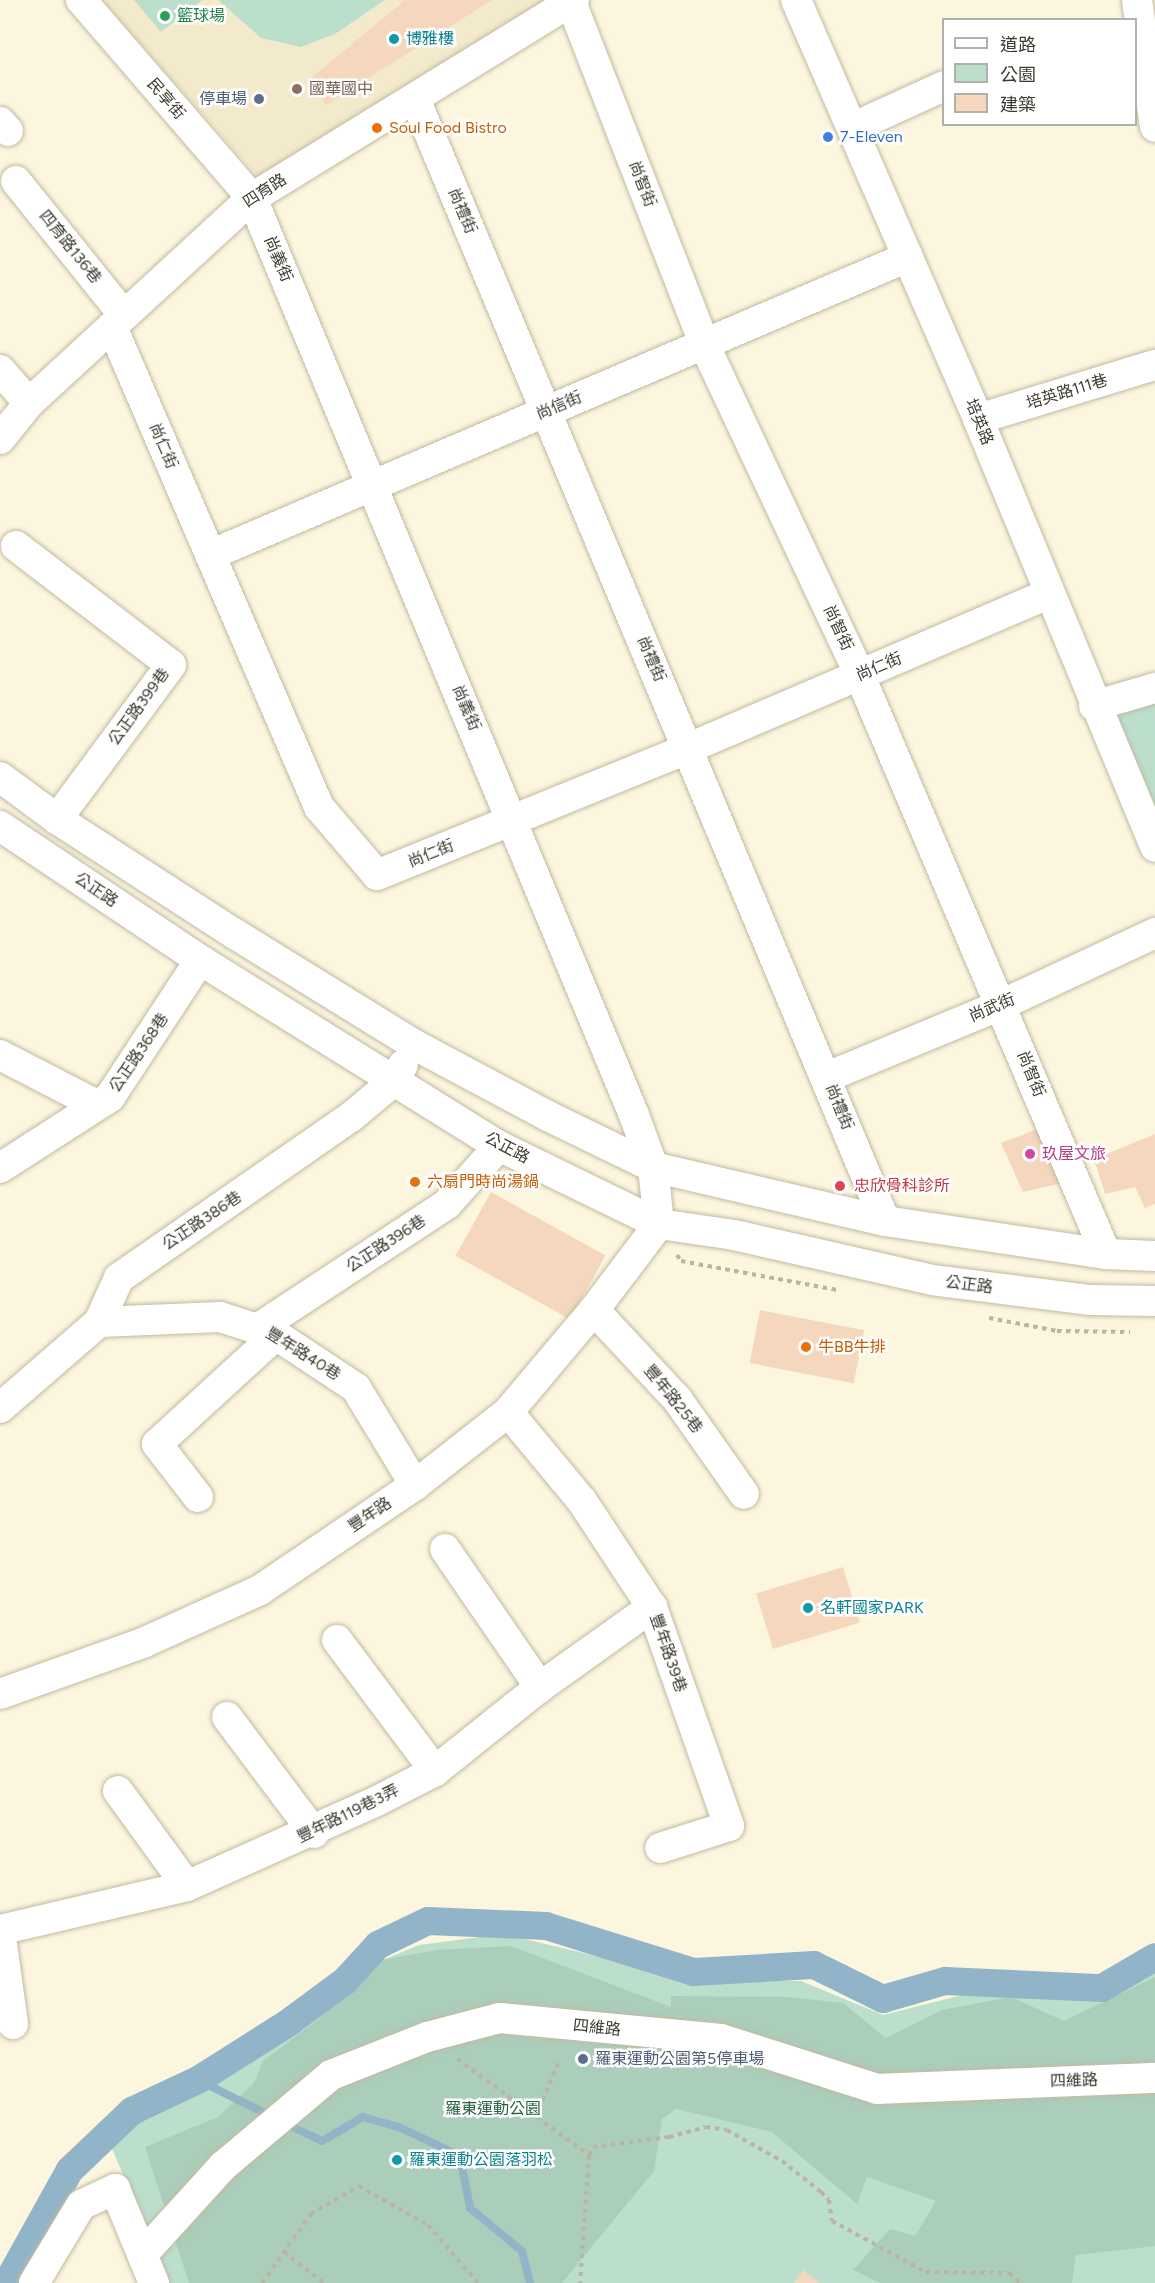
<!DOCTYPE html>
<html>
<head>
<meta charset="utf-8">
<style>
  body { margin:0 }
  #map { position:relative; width:1155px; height:2283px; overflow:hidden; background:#fdf6de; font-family:Figtree,"Noto Sans TC",sans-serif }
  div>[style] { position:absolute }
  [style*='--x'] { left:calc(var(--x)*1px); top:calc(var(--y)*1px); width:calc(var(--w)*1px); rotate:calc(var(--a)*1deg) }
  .built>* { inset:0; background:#f3e9cb }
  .green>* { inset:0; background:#bcdfcb }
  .forest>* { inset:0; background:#aaceba }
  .stream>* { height:8px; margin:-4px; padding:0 4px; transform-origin:4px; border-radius:4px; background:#92b4c9 }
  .canal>* { height:28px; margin:-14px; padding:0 14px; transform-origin:14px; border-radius:14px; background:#92b4c9 }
  .building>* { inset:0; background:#f5d7be; transform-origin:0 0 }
  .path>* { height:4px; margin-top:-2px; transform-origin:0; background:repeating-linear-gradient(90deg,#bab4a1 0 4.5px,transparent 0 9px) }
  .roads { filter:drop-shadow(0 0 2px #c1baa3) drop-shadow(0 0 2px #c1baa3) }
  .minor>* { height:30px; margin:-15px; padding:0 15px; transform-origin:15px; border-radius:15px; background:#fff }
  .dots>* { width:16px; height:16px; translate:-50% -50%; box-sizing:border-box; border:3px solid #fff; border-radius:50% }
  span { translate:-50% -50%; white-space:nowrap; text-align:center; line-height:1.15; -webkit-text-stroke:5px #fff; paint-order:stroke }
  .leisure-label { font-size:16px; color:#27864d }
  .left { translate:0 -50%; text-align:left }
  .culture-label { font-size:16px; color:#0d838f }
  .education-label { font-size:16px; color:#785e54 }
  .street-label { font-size:16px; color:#3d3a31 }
  .service-label { font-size:16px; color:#4e5e75 }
  .right { translate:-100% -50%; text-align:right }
  .food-label { font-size:16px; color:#c56008 }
  .shop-label { font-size:16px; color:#366cbe }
  .hotel-label { font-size:16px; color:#b23c85 }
  .health-label { font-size:16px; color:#be3a42 }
  .park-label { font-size:16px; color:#256045 }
  .legend { position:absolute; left:942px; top:18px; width:195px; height:108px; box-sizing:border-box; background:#fff; border:2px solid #b1b0ad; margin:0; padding:8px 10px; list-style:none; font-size:18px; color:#3d3a31 }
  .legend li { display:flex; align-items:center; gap:12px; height:30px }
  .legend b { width:30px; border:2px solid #b1b0ad }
</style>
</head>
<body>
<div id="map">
  <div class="built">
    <i style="clip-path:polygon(102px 0,570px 0,259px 178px)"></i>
  </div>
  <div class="green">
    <i style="clip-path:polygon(134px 0,202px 0,161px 32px)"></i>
    <i style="clip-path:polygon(218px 0,385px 0,335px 34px,301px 47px,261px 38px)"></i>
    <i style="clip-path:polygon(1155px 688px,1155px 847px,1094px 706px)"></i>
    <i style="clip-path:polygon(503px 1934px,704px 1981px,801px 1981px,883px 2015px,994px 1987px,1115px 1980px,1155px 1961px,1155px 2283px,169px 2283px,105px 2132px,211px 2080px,332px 1981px,419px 1945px)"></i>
  </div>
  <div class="forest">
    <i style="clip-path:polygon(511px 1946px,671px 2007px,671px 1996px,788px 1997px,843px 2003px,886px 2038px,942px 2010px,1011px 1997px,1064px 2021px,1155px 1977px,1155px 2246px,1076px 2255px,1072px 2283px,880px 2283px,853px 2270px,890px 2229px,915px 2236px,936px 2201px,867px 2177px,857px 2204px,772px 2132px,676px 2109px,662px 2119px,654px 2171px,562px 2283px,189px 2283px,145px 2147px,218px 2117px,254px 2083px,263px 2061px,320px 2018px,381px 1960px,437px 1950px)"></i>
  </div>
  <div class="stream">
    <i style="--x:198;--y:2080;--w:84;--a:26.3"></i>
    <i style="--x:284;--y:2123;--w:42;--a:25.3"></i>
    <i style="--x:322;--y:2141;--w:48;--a:-30.3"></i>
    <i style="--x:363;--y:2117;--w:37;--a:16"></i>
    <i style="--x:399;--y:2127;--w:68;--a:25.4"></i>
    <i style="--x:460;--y:2156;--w:53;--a:79.1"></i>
    <i style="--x:470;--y:2208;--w:67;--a:39.6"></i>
    <i style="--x:522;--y:2251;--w:33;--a:76"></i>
  </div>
  <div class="canal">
    <i style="--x:7;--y:2283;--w:129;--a:-60.9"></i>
    <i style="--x:70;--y:2170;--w:86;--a:-43.6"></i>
    <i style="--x:132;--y:2111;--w:73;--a:-25.2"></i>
    <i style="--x:198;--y:2080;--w:107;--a:-32.3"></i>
    <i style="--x:288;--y:2023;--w:71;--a:-36.4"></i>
    <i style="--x:345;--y:1981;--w:49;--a:-47.5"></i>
    <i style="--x:378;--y:1945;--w:55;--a:-25.6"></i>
    <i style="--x:428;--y:1921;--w:118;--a:2.4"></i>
    <i style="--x:546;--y:1926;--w:155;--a:17.3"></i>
    <i style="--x:694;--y:1972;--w:120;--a:-3.3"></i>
    <i style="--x:814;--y:1965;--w:77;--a:26.2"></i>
    <i style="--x:883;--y:1999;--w:65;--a:-16.2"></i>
    <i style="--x:945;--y:1981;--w:157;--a:2.6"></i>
    <i style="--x:1102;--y:1988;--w:61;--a:-30.3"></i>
  </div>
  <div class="building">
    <i style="clip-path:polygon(405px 0,492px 0,326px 105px,311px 78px)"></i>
    <i style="clip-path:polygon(1043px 1127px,1067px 1182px,1023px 1192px,1001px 1143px)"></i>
    <i style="clip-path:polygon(1155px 1134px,1155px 1204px,1145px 1208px,1135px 1187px,1105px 1194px,1094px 1159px)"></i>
    <i style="left:491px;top:1192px;width:131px;height:73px;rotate:29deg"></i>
    <i style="left:760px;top:1310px;width:106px;height:54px;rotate:11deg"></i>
    <i style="left:843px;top:1567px;width:58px;height:91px;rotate:73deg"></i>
    <i style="clip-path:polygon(803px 2270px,820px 2283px,794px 2283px)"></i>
  </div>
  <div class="path">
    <i style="--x:677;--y:1255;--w:7;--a:56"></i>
    <i style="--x:681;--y:1261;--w:159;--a:10.5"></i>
    <i style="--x:989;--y:1318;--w:69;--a:10.8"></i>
    <i style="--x:1057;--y:1331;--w:73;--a:0.8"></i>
    <i style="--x:457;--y:2059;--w:163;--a:36"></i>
    <i style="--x:589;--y:2155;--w:128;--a:94"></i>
    <i style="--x:536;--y:2117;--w:58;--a:-67.8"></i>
    <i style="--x:589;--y:2155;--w:9;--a:-63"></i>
    <i style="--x:593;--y:2147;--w:77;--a:-7.5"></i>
    <i style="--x:669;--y:2137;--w:38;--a:-15"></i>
    <i style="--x:706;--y:2127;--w:21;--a:8"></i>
    <i style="--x:727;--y:2130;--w:63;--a:29.4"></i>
    <i style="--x:782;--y:2161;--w:50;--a:38.5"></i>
    <i style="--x:821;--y:2192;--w:11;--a:45"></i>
    <i style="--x:829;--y:2200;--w:21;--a:82"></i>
    <i style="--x:832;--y:2221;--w:107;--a:28.5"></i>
    <i style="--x:926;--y:2272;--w:83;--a:0.7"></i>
    <i style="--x:1009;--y:2273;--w:15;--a:42"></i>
    <i style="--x:284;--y:2252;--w:51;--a:37.8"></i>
    <i style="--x:262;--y:2283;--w:85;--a:-54.6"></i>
    <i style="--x:311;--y:2214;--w:56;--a:-30.3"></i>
    <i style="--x:359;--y:2186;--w:79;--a:29.5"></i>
    <i style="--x:428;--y:2225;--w:77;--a:49.2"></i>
  </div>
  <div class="roads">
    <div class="minor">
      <i style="--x:796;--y:0;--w:457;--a:66.5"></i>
      <i style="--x:978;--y:419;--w:463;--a:67.5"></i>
      <i style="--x:1137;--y:0;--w:128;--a:81.9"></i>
      <i style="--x:571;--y:2;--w:367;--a:68.7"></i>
      <i style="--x:704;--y:344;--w:367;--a:64.8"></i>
      <i style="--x:860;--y:676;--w:628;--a:66.95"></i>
      <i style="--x:415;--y:99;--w:1216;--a:67.27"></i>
      <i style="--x:0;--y:122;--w:12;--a:48"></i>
      <i style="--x:852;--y:128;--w:101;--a:-24.5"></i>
      <i style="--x:16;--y:181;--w:171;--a:51.2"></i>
      <i style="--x:112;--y:327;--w:523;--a:66.67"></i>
      <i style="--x:319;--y:807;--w:89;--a:49.5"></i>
      <i style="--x:377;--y:875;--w:337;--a:-22.1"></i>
      <i style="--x:689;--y:748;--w:391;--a:-23.2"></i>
      <i style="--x:0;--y:370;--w:44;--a:48.7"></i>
      <i style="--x:978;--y:419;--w:185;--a:-17"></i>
      <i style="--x:0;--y:439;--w:46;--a:-51.1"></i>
      <i style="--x:29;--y:403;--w:303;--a:-42.6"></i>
      <i style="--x:252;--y:198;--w:378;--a:-31.6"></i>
      <i style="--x:16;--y:546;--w:195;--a:37.5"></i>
      <i style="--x:171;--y:665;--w:192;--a:126.5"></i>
      <i style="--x:210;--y:555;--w:759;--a:-23.12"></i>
      <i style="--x:1094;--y:706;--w:64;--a:-16.4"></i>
      <i style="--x:0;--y:777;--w:71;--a:36.4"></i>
      <i style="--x:57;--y:819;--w:212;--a:32.9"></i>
      <i style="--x:235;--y:934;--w:211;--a:31.7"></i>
      <i style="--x:415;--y:1045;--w:151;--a:28.1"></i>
      <i style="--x:548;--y:1116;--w:117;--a:25.9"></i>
      <i style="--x:653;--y:1167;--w:238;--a:13.1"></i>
      <i style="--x:885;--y:1221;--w:223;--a:8.5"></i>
      <i style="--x:1106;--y:1254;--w:49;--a:2.3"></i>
      <i style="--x:0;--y:826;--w:241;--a:33.8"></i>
      <i style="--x:200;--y:960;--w:352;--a:31.9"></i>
      <i style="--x:499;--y:1146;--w:178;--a:26"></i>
      <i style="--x:659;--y:1224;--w:76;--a:8.3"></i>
      <i style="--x:734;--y:1235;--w:203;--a:12.8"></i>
      <i style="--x:932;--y:1280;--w:160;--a:7.2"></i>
      <i style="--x:1091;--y:1300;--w:64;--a:0.9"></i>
      <i style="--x:0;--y:1055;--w:109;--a:27.3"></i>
      <i style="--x:827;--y:1077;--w:191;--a:-22.5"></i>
      <i style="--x:1003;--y:1004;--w:168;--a:-25"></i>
      <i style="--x:0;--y:1168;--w:131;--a:-32.8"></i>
      <i style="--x:110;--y:1097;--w:164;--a:-56.7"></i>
      <i style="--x:594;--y:1310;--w:122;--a:47"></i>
      <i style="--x:677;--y:1399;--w:116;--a:54.8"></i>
      <i style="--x:99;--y:1322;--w:121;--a:-2.4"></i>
      <i style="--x:220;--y:1317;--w:59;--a:17.8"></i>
      <i style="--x:276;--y:1335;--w:96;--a:33.5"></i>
      <i style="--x:356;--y:1388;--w:114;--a:58.7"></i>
      <i style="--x:260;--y:1327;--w:224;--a:-33.3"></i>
      <i style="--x:447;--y:1204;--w:78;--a:-48.1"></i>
      <i style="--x:0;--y:1408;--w:131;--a:-41"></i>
      <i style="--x:99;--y:1322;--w:48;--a:-65.6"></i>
      <i style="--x:119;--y:1278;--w:282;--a:-34.8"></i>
      <i style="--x:351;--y:1117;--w:56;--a:-39.9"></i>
      <i style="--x:394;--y:1081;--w:18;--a:-61"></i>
      <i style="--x:508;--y:1412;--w:116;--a:50.3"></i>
      <i style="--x:582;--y:1501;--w:127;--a:56.6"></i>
      <i style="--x:652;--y:1607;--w:232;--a:70.6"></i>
      <i style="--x:729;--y:1826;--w:72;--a:162.3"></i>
      <i style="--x:198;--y:1497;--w:67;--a:-127.7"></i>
      <i style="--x:157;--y:1444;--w:161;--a:-42.5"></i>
      <i style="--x:445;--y:1549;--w:168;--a:55.5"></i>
      <i style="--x:337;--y:1640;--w:164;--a:53.2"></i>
      <i style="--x:0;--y:1694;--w:154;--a:-19.7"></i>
      <i style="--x:145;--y:1642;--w:126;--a:-24.3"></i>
      <i style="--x:260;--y:1590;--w:187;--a:-34.1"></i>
      <i style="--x:415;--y:1485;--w:118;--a:-38.1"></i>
      <i style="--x:508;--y:1412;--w:133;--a:-49.9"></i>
      <i style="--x:594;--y:1310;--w:108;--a:-52.9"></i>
      <i style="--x:659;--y:1224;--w:57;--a:-96"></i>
      <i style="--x:653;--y:1167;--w:55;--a:-110.1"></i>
      <i style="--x:634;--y:1115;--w:993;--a:-112.62"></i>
      <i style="--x:252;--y:198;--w:262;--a:-130.8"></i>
      <i style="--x:227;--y:1717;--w:145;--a:53.1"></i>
      <i style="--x:118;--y:1791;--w:117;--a:54"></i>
      <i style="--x:0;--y:1930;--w:192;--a:-13.2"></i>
      <i style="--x:187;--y:1886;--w:206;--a:-24.1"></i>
      <i style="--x:375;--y:1802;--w:68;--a:-27.3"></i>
      <i style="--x:435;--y:1771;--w:134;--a:-38.7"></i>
      <i style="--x:540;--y:1687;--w:138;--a:-35.5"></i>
      <i style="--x:0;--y:1930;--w:95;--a:82.1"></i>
      <i style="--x:143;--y:2254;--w:119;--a:-47.7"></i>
      <i style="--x:223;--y:2166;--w:141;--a:-40.1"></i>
      <i style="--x:331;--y:2075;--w:103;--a:-21.6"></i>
      <i style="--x:427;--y:2037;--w:75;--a:-14.6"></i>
      <i style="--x:500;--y:2018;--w:222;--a:5.4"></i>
      <i style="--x:721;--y:2039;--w:165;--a:17.7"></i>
      <i style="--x:878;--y:2089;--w:277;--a:-2.3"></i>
      <i style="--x:34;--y:2283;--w:91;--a:-58.9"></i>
      <i style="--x:81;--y:2205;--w:38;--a:-25"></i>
      <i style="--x:115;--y:2189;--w:102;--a:67.5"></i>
    </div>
  </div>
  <div class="dots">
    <i style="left:165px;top:16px;background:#2e9e5b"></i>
    <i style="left:394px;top:39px;background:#0f9aa8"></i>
    <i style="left:297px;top:89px;background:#8d6e63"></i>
    <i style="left:259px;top:99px;background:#5c6f8a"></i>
    <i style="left:377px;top:128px;background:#e8710a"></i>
    <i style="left:828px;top:137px;background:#3f7fe0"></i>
    <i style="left:1030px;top:1154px;background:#d1479c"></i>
    <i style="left:415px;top:1182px;background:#e8710a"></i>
    <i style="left:840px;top:1186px;background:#e0444e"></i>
    <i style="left:806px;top:1347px;background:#e8710a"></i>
    <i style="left:808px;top:1608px;background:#0f9aa8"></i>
    <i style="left:583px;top:2059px;background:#5c6f8a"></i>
    <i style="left:397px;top:2160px;background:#0f9aa8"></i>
  </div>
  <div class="leisure-label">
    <span class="left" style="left:177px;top:16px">籃球場</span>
  </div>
  <div class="culture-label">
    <span class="left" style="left:406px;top:39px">博雅樓</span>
    <span class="left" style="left:820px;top:1608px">名軒國家PARK</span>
    <span class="left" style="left:409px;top:2160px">羅東運動公園落羽松</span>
  </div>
  <div class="education-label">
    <span class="left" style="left:309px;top:89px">國華國中</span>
  </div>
  <div class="street-label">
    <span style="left:166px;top:99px;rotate:49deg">民享街</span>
    <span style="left:642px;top:184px;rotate:69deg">尚智街</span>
    <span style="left:265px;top:191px;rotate:-33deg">四育路</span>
    <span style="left:462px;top:211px;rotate:67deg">尚禮街</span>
    <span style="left:70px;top:247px;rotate:51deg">四育路136巷</span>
    <span style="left:278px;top:259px;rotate:67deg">尚義街</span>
    <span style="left:1067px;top:392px;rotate:-17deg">培英路111巷</span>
    <span style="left:559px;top:406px;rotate:-23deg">尚信街</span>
    <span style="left:979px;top:422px;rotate:68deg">培英路</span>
    <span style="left:163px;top:446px;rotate:67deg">尚仁街</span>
    <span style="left:838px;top:628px;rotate:65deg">尚智街</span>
    <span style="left:651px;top:659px;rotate:67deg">尚禮街</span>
    <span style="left:879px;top:667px;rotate:-23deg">尚仁街</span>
    <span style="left:139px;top:707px;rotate:-54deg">公正路399巷</span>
    <span style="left:466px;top:708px;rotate:67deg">尚義街</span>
    <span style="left:431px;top:854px;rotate:-22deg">尚仁街</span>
    <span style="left:96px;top:890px;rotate:34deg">公正路</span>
    <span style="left:992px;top:1008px;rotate:-23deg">尚武街</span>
    <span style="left:139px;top:1053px;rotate:-56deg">公正路368巷</span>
    <span style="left:1031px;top:1074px;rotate:68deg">尚智街</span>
    <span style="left:839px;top:1107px;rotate:68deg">尚禮街</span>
    <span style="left:507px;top:1148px;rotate:28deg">公正路</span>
    <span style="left:202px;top:1221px;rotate:-34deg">公正路386巷</span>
    <span style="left:386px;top:1244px;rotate:-33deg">公正路396巷</span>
    <span style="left:969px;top:1285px;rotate:7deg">公正路</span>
    <span style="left:303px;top:1354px;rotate:32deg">豐年路40巷</span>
    <span style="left:673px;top:1399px;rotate:51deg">豐年路25巷</span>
    <span style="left:370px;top:1515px;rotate:-34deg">豐年路</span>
    <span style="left:668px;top:1653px;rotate:71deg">豐年路39巷</span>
    <span style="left:348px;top:1814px;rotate:-26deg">豐年路119巷3弄</span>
    <span style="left:597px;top:2028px;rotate:6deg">四維路</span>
    <span style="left:1074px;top:2081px;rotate:-2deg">四維路</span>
  </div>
  <div class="service-label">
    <span class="right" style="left:247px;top:99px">停車場</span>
    <span class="left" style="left:595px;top:2059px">羅東運動公園第5停車場</span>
  </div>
  <div class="food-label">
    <span class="left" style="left:389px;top:128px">Soul Food Bistro</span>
    <span class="left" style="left:427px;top:1182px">六扇門時尚湯鍋</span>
    <span class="left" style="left:818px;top:1347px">牛BB牛排</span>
  </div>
  <div class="shop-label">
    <span class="left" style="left:840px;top:137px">7-Eleven</span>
  </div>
  <div class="hotel-label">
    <span class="left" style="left:1042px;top:1154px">玖屋文旅</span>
  </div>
  <div class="health-label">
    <span class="left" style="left:854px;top:1186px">忠欣骨科診所</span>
  </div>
  <div class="park-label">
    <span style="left:493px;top:2109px">羅東運動公園</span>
  </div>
  <ul class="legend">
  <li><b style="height:8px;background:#fff"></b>道路</li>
  <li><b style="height:16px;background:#bcdfcb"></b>公園</li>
  <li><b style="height:16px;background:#f5d7be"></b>建築</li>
  </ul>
</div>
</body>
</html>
